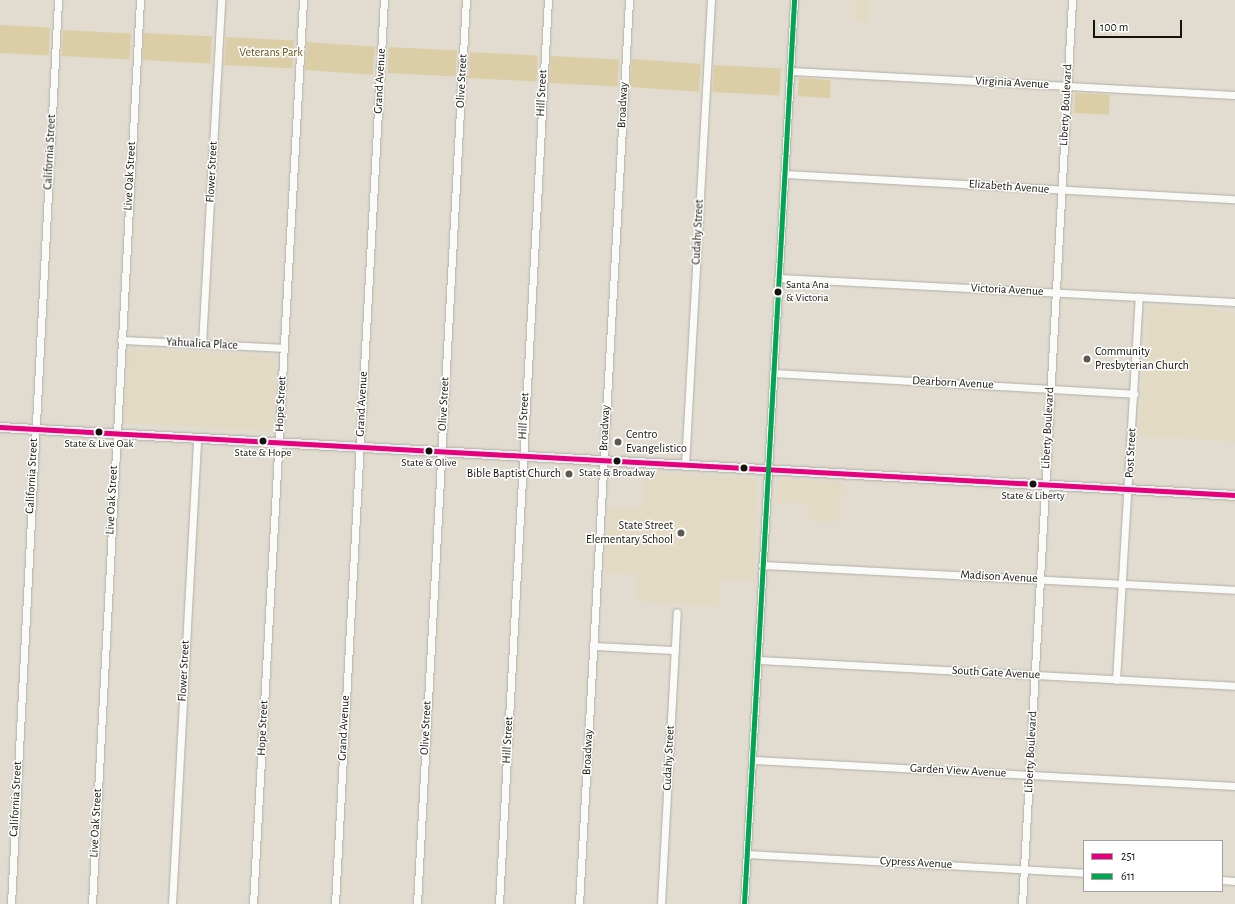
<!DOCTYPE html>
<html>
<head>
<meta charset="utf-8">
<style>
  body { margin:0 }
  #map { position:relative; width:1235px; height:904px; overflow:hidden; background:#e1dccf; font-family:"Alegreya Sans",sans-serif }
  div>[style] { position:absolute }
  [style*='--x'] { left:calc(var(--x)*1px); top:calc(var(--y)*1px); width:calc(var(--w)*1px); rotate:calc(var(--a)*1deg) }
  .built>* { inset:0; background:#e2dac3; transform-origin:0 0 }
  .green>* { inset:0; background:#dbcea6; transform-origin:0 0 }
  .roads { filter:drop-shadow(0 0 1px #b2aea4) drop-shadow(0 0 1px #b2aea4) }
  .minor>* { height:7px; margin:-3.5px; padding:0 3.5px; transform-origin:3.5px; border-radius:3.5px; background:#fafaf8 }
  .major>* { height:9px; margin:-4.5px; padding:0 4.5px; transform-origin:4.5px; border-radius:4.5px; background:#eaeeee }
  .bus-1>* { height:5px; margin:-2.5px; padding:0 2.5px; transform-origin:2.5px; border-radius:2.5px; background:#e5007d }
  .bus-2>* { height:5px; margin:-2.5px; padding:0 2.5px; transform-origin:2.5px; border-radius:2.5px; background:#00a651 }
  .dots>* { width:11px; height:11px; translate:-50% -50%; box-sizing:border-box; border:2px solid #fff; border-radius:50% }
  span { translate:-50% -50%; white-space:nowrap; text-align:center; line-height:1.15; -webkit-text-stroke:3px #fff; paint-order:stroke }
  .bus-label { font-size:11px; color:#15120a }
  .left { translate:0 -50%; text-align:left }
  .park-label { font-size:12px; color:#625218 }
  .street-label { font-size:12px; color:#15120a }
  .poi-label { font-size:12px; color:#15120a }
  .right { translate:-100% -50%; text-align:right }
  .legend { position:absolute; left:1083px; top:840px; width:140px; height:52px; box-sizing:border-box; background:#fff; border:1px solid #a1a09d; margin:0; padding:5px 7px; list-style:none; font-size:12px; color:#15120a }
  .legend li { display:flex; align-items:center; gap:8px; height:20px }
  .legend b { width:20px; border:1px solid #a1a09d }
  .scale { position:absolute; left:1093px; top:20px; width:89px; height:18px; box-sizing:border-box; border:2px solid #15120a; border-top:0; padding-left:5px; font-size:12px; line-height:14px; white-space:nowrap; color:#15120a; -webkit-text-stroke:3px #fff; paint-order:stroke }
</style>
</head>
<body>
<div id="map">
  <div class="built">
    <i style="left:855px;top:0;width:13px;height:21px"></i>
    <i style="clip-path:polygon(1152px 307px,1211px 309px,1235px 313px,1235px 442px,1139px 435px,1148px 311px)"></i>
    <i style="clip-path:polygon(132px 349px,272px 356px,276px 361px,273px 427px,268px 431px,128px 423px,124px 419px,127px 353px)"></i>
    <i style="clip-path:polygon(644px 473px,758px 479px,754px 581px,720px 579px,718px 606px,637px 601px,638px 575px,605px 573px,609px 508px,642px 509px)"></i>
    <i style="clip-path:polygon(778px 479px,842px 482px,839px 522px,807px 520px,808px 504px,775px 502px)"></i>
  </div>
  <div class="green">
    <i style="left:0;top:25px;width:50px;height:28px;rotate:3deg"></i>
    <i style="left:63px;top:30px;width:68px;height:26px;rotate:3deg"></i>
    <i style="left:144px;top:33px;width:68px;height:27px;rotate:3deg"></i>
    <i style="left:226px;top:37px;width:68px;height:28px;rotate:3deg"></i>
    <i style="left:307px;top:42px;width:68px;height:28px;rotate:4deg"></i>
    <i style="left:389px;top:47px;width:68px;height:26px;rotate:3deg"></i>
    <i style="left:470px;top:52px;width:68px;height:26px;rotate:3deg"></i>
    <i style="left:551px;top:56px;width:68px;height:27px;rotate:3deg"></i>
    <i style="left:632px;top:59px;width:69px;height:28px;rotate:4deg"></i>
    <i style="left:714px;top:65px;width:67px;height:27px;rotate:3deg"></i>
    <i style="left:799px;top:78px;width:32px;height:18px;rotate:4deg"></i>
    <i style="left:1075px;top:93px;width:35px;height:20px;rotate:3deg"></i>
  </div>
  <div class="roads">
    <div class="minor">
      <i style="--x:790;--y:71;--w:446;--a:3.1"></i>
      <i style="--x:784;--y:174;--w:452;--a:3.2"></i>
      <i style="--x:778;--y:278;--w:458;--a:3"></i>
      <i style="--x:121;--y:340;--w:162;--a:2.8"></i>
      <i style="--x:202;--y:344;--w:345;--a:-86.8"></i>
      <i style="--x:773;--y:373;--w:362;--a:3.3"></i>
      <i style="--x:685;--y:465;--w:466;--a:-86.8"></i>
      <i style="--x:762;--y:565;--w:474;--a:3"></i>
      <i style="--x:593;--y:646;--w:82;--a:2.8"></i>
      <i style="--x:758;--y:660;--w:478;--a:3.1"></i>
      <i style="--x:1116;--y:680;--w:384;--a:-86.6"></i>
      <i style="--x:753;--y:760;--w:483;--a:3.1"></i>
      <i style="--x:747;--y:854;--w:338;--a:3.2"></i>
      <i style="--x:1222;--y:880;--w:13;--a:4"></i>
      <i style="--x:11;--y:904;--w:905;--a:-87.02"></i>
      <i style="--x:92;--y:904;--w:905;--a:-86.96"></i>
      <i style="--x:172;--y:904;--w:467;--a:-86.9"></i>
      <i style="--x:253;--y:904;--w:905;--a:-86.83"></i>
      <i style="--x:335;--y:904;--w:905;--a:-86.9"></i>
      <i style="--x:417;--y:904;--w:905;--a:-86.9"></i>
      <i style="--x:499;--y:904;--w:905;--a:-86.9"></i>
      <i style="--x:579;--y:904;--w:905;--a:-86.83"></i>
      <i style="--x:661;--y:904;--w:292;--a:-86.9"></i>
      <i style="--x:744;--y:904;--w:905;--a:-86.83"></i>
      <i style="--x:1022;--y:904;--w:905;--a:-86.83"></i>
    </div>
    <div class="major">
      <i style="--x:0;--y:427;--w:1237;--a:3.15"></i>
    </div>
  </div>
  <div class="bus-1">
    <i style="--x:0;--y:427;--w:1237;--a:3.15"></i>
  </div>
  <div class="bus-2">
    <i style="--x:744;--y:904;--w:905;--a:-86.83"></i>
  </div>
  <div class="dots">
    <i style="left:778px;top:292px;background:#15120a"></i>
    <i style="left:1087px;top:359px;background:#5c594f"></i>
    <i style="left:99px;top:432px;background:#15120a"></i>
    <i style="left:263px;top:441px;background:#15120a"></i>
    <i style="left:618px;top:442px;background:#5c594f"></i>
    <i style="left:429px;top:451px;background:#15120a"></i>
    <i style="left:617px;top:461px;background:#15120a"></i>
    <i style="left:744px;top:468px;background:#15120a"></i>
    <i style="left:569px;top:474px;background:#5c594f"></i>
    <i style="left:1033px;top:484px;background:#15120a"></i>
    <i style="left:681px;top:533px;background:#5c594f"></i>
  </div>
  <div class="bus-label">
    <span class="left" style="left:786px;top:292px">Santa Ana<br>&amp; Victoria</span>
    <span style="left:99px;top:444px">State &amp; Live Oak</span>
    <span style="left:263px;top:453px">State &amp; Hope</span>
    <span style="left:429px;top:463px">State &amp; Olive</span>
    <span style="left:617px;top:473px">State &amp; Broadway</span>
    <span style="left:1033px;top:496px">State &amp; Liberty</span>
  </div>
  <div class="park-label">
    <span style="left:271px;top:53px">Veterans Park</span>
  </div>
  <div class="street-label">
    <span style="left:380px;top:81px;rotate:-87deg">Grand Avenue</span>
    <span style="left:462px;top:81px;rotate:-87deg">Olive Street</span>
    <span style="left:1012px;top:83px;rotate:3deg">Virginia Avenue</span>
    <span style="left:542px;top:93px;rotate:-87deg">Hill Street</span>
    <span style="left:623px;top:105px;rotate:-87deg">Broadway</span>
    <span style="left:1066px;top:105px;rotate:-87deg">Liberty Boulevard</span>
    <span style="left:50px;top:152px;rotate:-87deg">California Street</span>
    <span style="left:212px;top:172px;rotate:-87deg">Flower Street</span>
    <span style="left:130px;top:176px;rotate:-87deg">Live Oak Street</span>
    <span style="left:1009px;top:187px;rotate:4deg">Elizabeth Avenue</span>
    <span style="left:698px;top:232px;rotate:-87deg">Cudahy Street</span>
    <span style="left:1007px;top:290px;rotate:3deg">Victoria Avenue</span>
    <span style="left:202px;top:344px;rotate:3deg">Yahualica Place</span>
    <span style="left:953px;top:383px;rotate:3deg">Dearborn Avenue</span>
    <span style="left:281px;top:404px;rotate:-87deg">Hope Street</span>
    <span style="left:362px;top:404px;rotate:-87deg">Grand Avenue</span>
    <span style="left:444px;top:404px;rotate:-87deg">Olive Street</span>
    <span style="left:524px;top:416px;rotate:-87deg">Hill Street</span>
    <span style="left:605px;top:428px;rotate:-87deg">Broadway</span>
    <span style="left:1048px;top:428px;rotate:-87deg">Liberty Boulevard</span>
    <span style="left:1131px;top:453px;rotate:-87deg">Post Street</span>
    <span style="left:32px;top:476px;rotate:-87deg">California Street</span>
    <span style="left:112px;top:500px;rotate:-87deg">Live Oak Street</span>
    <span style="left:999px;top:577px;rotate:3deg">Madison Avenue</span>
    <span style="left:184px;top:671px;rotate:-87deg">Flower Street</span>
    <span style="left:996px;top:673px;rotate:3deg">South Gate Avenue</span>
    <span style="left:263px;top:728px;rotate:-87deg">Hope Street</span>
    <span style="left:344px;top:728px;rotate:-87deg">Grand Avenue</span>
    <span style="left:426px;top:728px;rotate:-87deg">Olive Street</span>
    <span style="left:508px;top:740px;rotate:-87deg">Hill Street</span>
    <span style="left:588px;top:752px;rotate:-87deg">Broadway</span>
    <span style="left:1031px;top:752px;rotate:-87deg">Liberty Boulevard</span>
    <span style="left:669px;top:758px;rotate:-87deg">Cudahy Street</span>
    <span style="left:958px;top:771px;rotate:3deg">Garden View Avenue</span>
    <span style="left:16px;top:799px;rotate:-87deg">California Street</span>
    <span style="left:96px;top:823px;rotate:-87deg">Live Oak Street</span>
    <span style="left:916px;top:863px;rotate:3deg">Cypress Avenue</span>
  </div>
  <div class="poi-label">
    <span class="left" style="left:1095px;top:359px">Community<br>Presbyterian Church</span>
    <span class="left" style="left:626px;top:442px">Centro<br>Evangelistico</span>
    <span class="right" style="left:561px;top:474px">Bible Baptist Church</span>
    <span class="right" style="left:673px;top:533px">State Street<br>Elementary School</span>
  </div>
  <ul class="legend">
  <li><b style="height:5px;background:#e5007d"></b>251</li>
  <li><b style="height:5px;background:#00a651"></b>611</li>
  </ul>
  <div class="scale">100 m</div>
</div>
</body>
</html>
